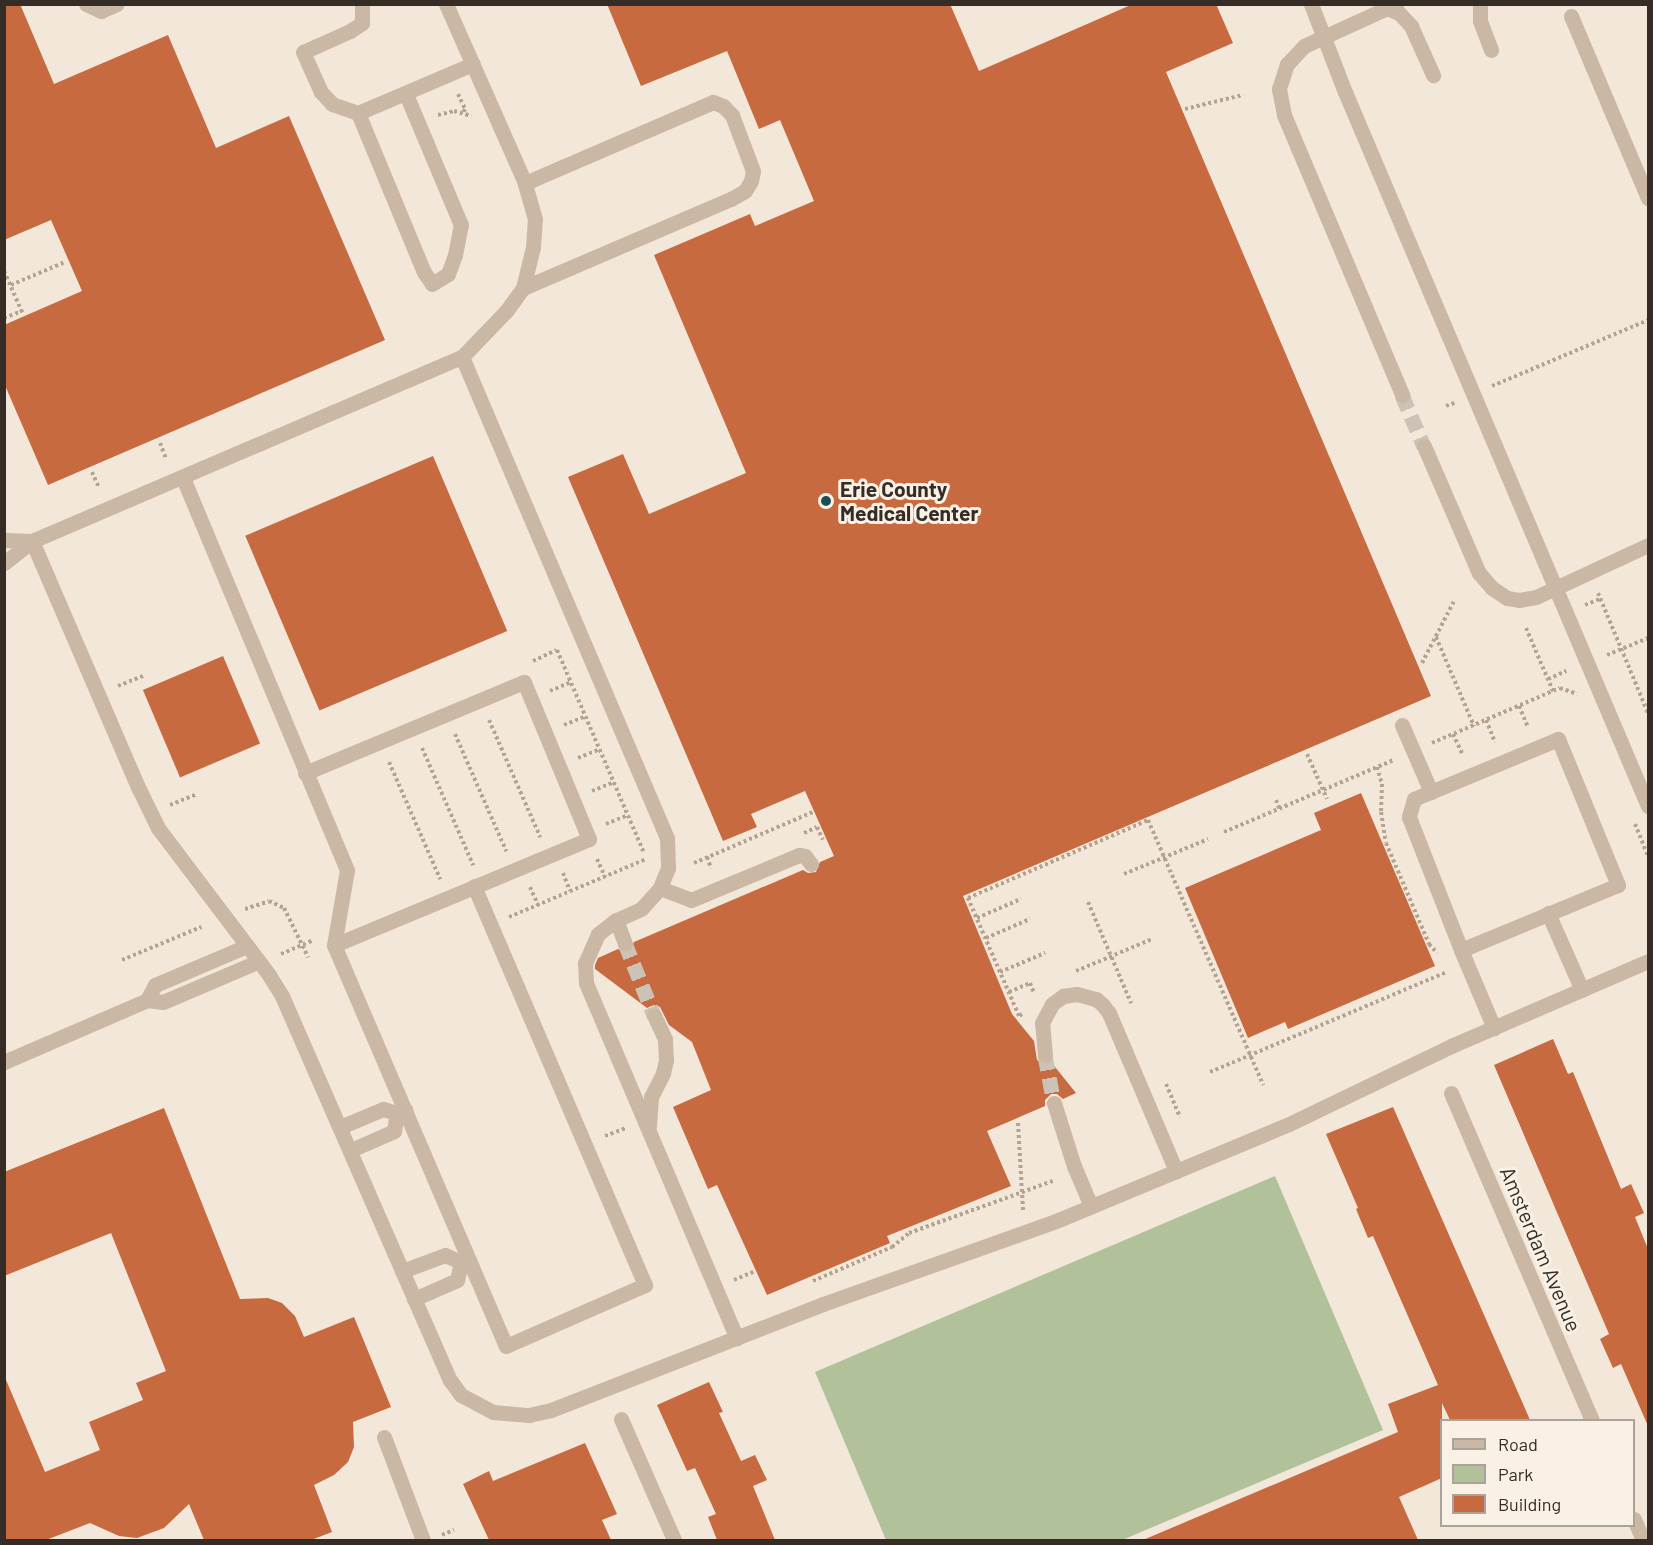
<!DOCTYPE html>
<html>
<head>
<meta charset="utf-8">
<style>
  body { margin:0 }
  #map { position:relative; width:1653px; height:1545px; overflow:hidden; background:#f2e7d9; font-family:Barlow,sans-serif }
  div>[style] { position:absolute }
  [style*='--x'] { left:calc(var(--x)*1px); top:calc(var(--y)*1px); width:calc(var(--w)*1px); rotate:calc(var(--a)*1deg) }
  .green>* { inset:0; background:#b1c199 }
  .building>* { inset:0; background:#c86a40; transform-origin:0 0 }
  .minor-tunnel>* { height:15px; margin-top:-7.5px; transform-origin:0; background:repeating-linear-gradient(90deg,#ccc2b5 0 15px,transparent 0 23px) }
  .path>* { height:4px; margin-top:-2px; transform-origin:0; background:repeating-linear-gradient(90deg,#b5a28f 0 3px,transparent 0 6px) }
  .minor>* { height:15px; margin:-7.5px; padding:0 7.5px; transform-origin:7.5px; border-radius:7.5px; background:#cab8a5 }
  .dots>* { width:16px; height:16px; translate:-50% -50%; box-sizing:border-box; border:3px solid #f9f1e5; border-radius:50% }
  span { translate:-50% -50%; white-space:nowrap; text-align:center; line-height:1.15; -webkit-text-stroke:6px #f9f1e5; paint-order:stroke }
  .poi-label { font-size:21px; color:#352c26; font-weight:700 }
  .left { translate:0 -50%; text-align:left }
  .street-label { font-size:21px; color:#352c26 }
  .frame { position:absolute; inset:0; border:6px solid #352c26; pointer-events:none }
  .legend { position:absolute; left:1440px; top:1419px; width:195px; height:108px; box-sizing:border-box; background:#f9f1e5; border:2px solid #aba299; margin:0; padding:8px 10px; list-style:none; font-size:18px; color:#352c26 }
  .legend li { display:flex; align-items:center; gap:12px; height:30px }
  .legend b { width:30px; border:2px solid #aba299 }
</style>
</head>
<body>
<div id="map">
  <div class="green">
    <i style="clip-path:polygon(1275px 1176px,1383px 1430px,1122px 1540px,886px 1540px,815px 1372px)"></i>
  </div>
  <div class="building">
    <i style="clip-path:polygon(4px 4px,20px 4px,54px 84px,168px 35px,216px 148px,289px 116px,385px 340px,48px 485px,4px 383px,4px 325px,82px 291px,51px 220px,4px 240px)"></i>
    <i style="clip-path:polygon(607px 4px,950px 4px,979px 71px,1133px 4px,1216px 4px,1233px 43px,1166px 72px,1431px 696px,963px 896px,1012px 1014px,1034px 1041px,1037px 1060px,1045px 1065px,1051px 1062px,1076px 1093px,1063px 1099px,1057px 1094px,1051px 1094px,1045px 1100px,1045px 1106px,987px 1131px,1011px 1186px,887px 1236px,890px 1243px,767px 1295px,717px 1185px,708px 1189px,673px 1107px,711px 1090px,692px 1042px,669px 1025px,660px 1007px,654px 1005px,647px 1008px,595px 969px,595px 965px,598px 958px,618px 949px,629px 952px,634px 942px,803px 870px,808px 873px,816px 872px,820px 862px,834px 856px,805px 791px,751px 814px,757px 827px,723px 841px,568px 477px,623px 454px,649px 514px,746px 473px,654px 255px,750px 214px,755px 226px,814px 201px,780px 120px,759px 129px,727px 51px,641px 86px)"></i>
    <i style="left:433px;top:456px;width:190px;height:204px;rotate:67deg"></i>
    <i style="left:223px;top:656px;width:95px;height:87px;rotate:67deg"></i>
    <i style="clip-path:polygon(1361px 793px,1435px 966px,1288px 1029px,1285px 1022px,1248px 1038px,1185px 888px,1321px 830px,1314px 813px)"></i>
    <i style="clip-path:polygon(1553px 1039px,1568px 1074px,1573px 1072px,1621px 1189px,1631px 1184px,1644px 1213px,1635px 1217px,1648px 1249px,1648px 1426px,1621px 1364px,1613px 1368px,1600px 1339px,1609px 1334px,1494px 1065px)"></i>
    <i style="clip-path:polygon(1393px 1107px,1530px 1420px,1450px 1420px,1442px 1403px,1442px 1478px,1399px 1497px,1418px 1540px,1143px 1540px,1398px 1432px,1388px 1404px,1438px 1385px,1373px 1236px,1368px 1238px,1356px 1209px,1358px 1208px,1326px 1134px)"></i>
    <i style="clip-path:polygon(164px 1108px,240px 1299px,268px 1298px,282px 1303px,295px 1316px,304px 1337px,354px 1317px,391px 1407px,353px 1422px,354px 1447px,348px 1462px,334px 1475px,314px 1485px,332px 1532px,311px 1540px,204px 1540px,189px 1504px,164px 1528px,137px 1538px,119px 1536px,90px 1523px,46px 1540px,4px 1540px,4px 1375px,45px 1472px,100px 1450px,89px 1422px,143px 1400px,136px 1383px,166px 1371px,111px 1233px,4px 1276px,4px 1172px)"></i>
    <i style="clip-path:polygon(709px 1382px,723px 1412px,719px 1413px,741px 1461px,755px 1455px,767px 1480px,753px 1486px,775px 1540px,717px 1540px,708px 1517px,716px 1514px,695px 1468px,687px 1471px,657px 1405px)"></i>
    <i style="clip-path:polygon(585px 1443px,617px 1514px,602px 1520px,611px 1540px,489px 1540px,463px 1484px,489px 1471px,493px 1481px)"></i>
  </div>
  <div class="minor-tunnel">
    <i style="--x:1402;--y:395;--w:56;--a:66.7"></i>
    <i style="--x:625;--y:943;--w:78;--a:68.1"></i>
    <i style="--x:1045;--y:1055;--w:49;--a:79.4"></i>
  </div>
  <div class="path">
    <i style="--x:458;--y:94;--w:17;--a:65"></i>
    <i style="--x:465;--y:109;--w:4;--a:117"></i>
    <i style="--x:1185;--y:109;--w:60;--a:-13.6"></i>
    <i style="--x:438;--y:115;--w:16;--a:-14"></i>
    <i style="--x:454;--y:111;--w:18;--a:16"></i>
    <i style="--x:4;--y:271;--w:47;--a:66.2"></i>
    <i style="--x:11;--y:285;--w:59;--a:-23.1"></i>
    <i style="--x:4;--y:318;--w:19;--a:-21"></i>
    <i style="--x:1492;--y:386;--w:169;--a:-22.9"></i>
    <i style="--x:1446;--y:406;--w:9;--a:-21"></i>
    <i style="--x:160;--y:443;--w:17;--a:69"></i>
    <i style="--x:92;--y:472;--w:17;--a:66"></i>
    <i style="--x:1598;--y:593;--w:130;--a:67.4"></i>
    <i style="--x:1585;--y:605;--w:16;--a:-22"></i>
    <i style="--x:1526;--y:628;--w:69;--a:66.8"></i>
    <i style="--x:1436;--y:637;--w:97;--a:66.9"></i>
    <i style="--x:1607;--y:655;--w:44;--a:-22.5"></i>
    <i style="--x:533;--y:661;--w:26;--a:-25"></i>
    <i style="--x:557;--y:650;--w:219;--a:66.8"></i>
    <i style="--x:1422;--y:663;--w:70;--a:-62.7"></i>
    <i style="--x:1548;--y:679;--w:20;--a:-24"></i>
    <i style="--x:118;--y:686;--w:29;--a:-22"></i>
    <i style="--x:550;--y:691;--w:23;--a:-23"></i>
    <i style="--x:1519;--y:706;--w:23;--a:67"></i>
    <i style="--x:489;--y:720;--w:128;--a:66.4"></i>
    <i style="--x:1486;--y:720;--w:24;--a:68"></i>
    <i style="--x:564;--y:725;--w:24;--a:-22"></i>
    <i style="--x:455;--y:734;--w:128;--a:66.4"></i>
    <i style="--x:1453;--y:734;--w:23;--a:65"></i>
    <i style="--x:1432;--y:743;--w:139;--a:-23.3"></i>
    <i style="--x:1560;--y:688;--w:18;--a:19"></i>
    <i style="--x:422;--y:748;--w:128;--a:66.4"></i>
    <i style="--x:1307;--y:754;--w:49;--a:66"></i>
    <i style="--x:578;--y:758;--w:24;--a:-22"></i>
    <i style="--x:389;--y:762;--w:128;--a:66.4"></i>
    <i style="--x:1377;--y:767;--w:18;--a:74"></i>
    <i style="--x:1382;--y:784;--w:28;--a:92"></i>
    <i style="--x:1381;--y:812;--w:31;--a:81"></i>
    <i style="--x:1386;--y:843;--w:110;--a:66.9"></i>
    <i style="--x:1429;--y:944;--w:12;--a:48"></i>
    <i style="--x:592;--y:791;--w:24;--a:-22"></i>
    <i style="--x:1276;--y:800;--w:9;--a:69"></i>
    <i style="--x:170;--y:805;--w:29;--a:-22"></i>
    <i style="--x:606;--y:824;--w:24;--a:-22"></i>
    <i style="--x:1635;--y:824;--w:35;--a:68"></i>
    <i style="--x:1224;--y:832;--w:185;--a:-23"></i>
    <i style="--x:804;--y:833;--w:14;--a:-25"></i>
    <i style="--x:817;--y:827;--w:14;--a:65"></i>
    <i style="--x:707;--y:857;--w:12;--a:70"></i>
    <i style="--x:597;--y:859;--w:20;--a:66"></i>
    <i style="--x:694;--y:863;--w:129;--a:-23.2"></i>
    <i style="--x:563;--y:873;--w:19;--a:69"></i>
    <i style="--x:1124;--y:874;--w:91;--a:-22.6"></i>
    <i style="--x:530;--y:887;--w:20;--a:66"></i>
    <i style="--x:1088;--y:902;--w:110;--a:66.9"></i>
    <i style="--x:245;--y:909;--w:25;--a:-18"></i>
    <i style="--x:269;--y:901;--w:17;--a:25"></i>
    <i style="--x:284;--y:908;--w:55;--a:63.9"></i>
    <i style="--x:509;--y:917;--w:149;--a:-22.9"></i>
    <i style="--x:977;--y:918;--w:48;--a:-23.4"></i>
    <i style="--x:986;--y:938;--w:48;--a:-23.4"></i>
    <i style="--x:281;--y:954;--w:34;--a:-23"></i>
    <i style="--x:122;--y:960;--w:86;--a:-22.7"></i>
    <i style="--x:1076;--y:971;--w:82;--a:-22.8"></i>
    <i style="--x:1000;--y:972;--w:49;--a:-22.9"></i>
    <i style="--x:1009;--y:992;--w:23;--a:-23"></i>
    <i style="--x:1030;--y:983;--w:11;--a:68"></i>
    <i style="--x:1022;--y:1014;--w:4;--a:146"></i>
    <i style="--x:1019;--y:1016;--w:129;--a:-113.4"></i>
    <i style="--x:968;--y:898;--w:196;--a:-23.4"></i>
    <i style="--x:1148;--y:820;--w:289;--a:66.5"></i>
    <i style="--x:1210;--y:1072;--w:257;--a:-22.9"></i>
    <i style="--x:1166;--y:1084;--w:36;--a:67"></i>
    <i style="--x:1018;--y:1123;--w:88;--a:86.7"></i>
    <i style="--x:605;--y:1136;--w:22;--a:-21"></i>
    <i style="--x:734;--y:1280;--w:21;--a:-23"></i>
    <i style="--x:813;--y:1281;--w:86;--a:-23.3"></i>
    <i style="--x:892;--y:1247;--w:22;--a:-39"></i>
    <i style="--x:909;--y:1233;--w:153;--a:-19.9"></i>
    <i style="--x:442;--y:1535;--w:13;--a:-23"></i>
  </div>
  <div class="minor">
    <i style="--x:86;--y:4;--w:17;--a:25"></i>
    <i style="--x:101;--y:11;--w:17;--a:-24"></i>
    <i style="--x:362;--y:4;--w:19;--a:90"></i>
    <i style="--x:362;--y:23;--w:14;--a:146"></i>
    <i style="--x:350;--y:31;--w:51;--a:155.9"></i>
    <i style="--x:303;--y:52;--w:44;--a:65.8"></i>
    <i style="--x:321;--y:92;--w:16;--a:47"></i>
    <i style="--x:332;--y:104;--w:28;--a:19"></i>
    <i style="--x:358;--y:113;--w:125;--a:-23.1"></i>
    <i style="--x:1311;--y:4;--w:94;--a:68.9"></i>
    <i style="--x:1345;--y:92;--w:776;--a:67.01"></i>
    <i style="--x:1396;--y:4;--w:101;--a:155.5"></i>
    <i style="--x:1304;--y:46;--w:25;--a:133"></i>
    <i style="--x:1287;--y:64;--w:26;--a:108"></i>
    <i style="--x:1279;--y:89;--w:26;--a:79"></i>
    <i style="--x:1284;--y:115;--w:304;--a:67.1"></i>
    <i style="--x:1480;--y:4;--w:17;--a:90"></i>
    <i style="--x:1480;--y:21;--w:31;--a:69"></i>
    <i style="--x:1387;--y:8;--w:13;--a:23"></i>
    <i style="--x:1399;--y:13;--w:18;--a:47"></i>
    <i style="--x:1411;--y:26;--w:54;--a:65.8"></i>
    <i style="--x:1571;--y:16;--w:198;--a:67.1"></i>
    <i style="--x:358;--y:113;--w:172;--a:67.5"></i>
    <i style="--x:424;--y:272;--w:14;--a:56"></i>
    <i style="--x:432;--y:284;--w:19;--a:-32"></i>
    <i style="--x:448;--y:274;--w:20;--a:-70"></i>
    <i style="--x:455;--y:255;--w:31;--a:-79"></i>
    <i style="--x:461;--y:225;--w:142;--a:-112.8"></i>
    <i style="--x:523;--y:288;--w:226;--a:-23.2"></i>
    <i style="--x:731;--y:199;--w:16;--a:-30"></i>
    <i style="--x:745;--y:191;--w:12;--a:-59"></i>
    <i style="--x:751;--y:181;--w:10;--a:-79"></i>
    <i style="--x:753;--y:171;--w:60;--a:-110.6"></i>
    <i style="--x:732;--y:115;--w:13;--a:-135"></i>
    <i style="--x:723;--y:106;--w:11;--a:-158"></i>
    <i style="--x:713;--y:102;--w:205;--a:156.7"></i>
    <i style="--x:462;--y:357;--w:523;--a:66.92"></i>
    <i style="--x:667;--y:838;--w:30;--a:88"></i>
    <i style="--x:668;--y:868;--w:22;--a:112"></i>
    <i style="--x:660;--y:888;--w:28;--a:132"></i>
    <i style="--x:641;--y:909;--w:27;--a:156"></i>
    <i style="--x:616;--y:920;--w:23;--a:142"></i>
    <i style="--x:598;--y:934;--w:32;--a:114"></i>
    <i style="--x:585;--y:963;--w:20;--a:87"></i>
    <i style="--x:586;--y:983;--w:386;--a:67"></i>
    <i style="--x:1424;--y:446;--w:138;--a:66.6"></i>
    <i style="--x:1479;--y:573;--w:20;--a:49"></i>
    <i style="--x:1492;--y:588;--w:18;--a:34"></i>
    <i style="--x:1507;--y:598;--w:12;--a:9"></i>
    <i style="--x:1519;--y:600;--w:17;--a:-10"></i>
    <i style="--x:1536;--y:597;--w:123;--a:-24.9"></i>
    <i style="--x:183;--y:478;--w:425;--a:67.3"></i>
    <i style="--x:347;--y:870;--w:76;--a:99.8"></i>
    <i style="--x:334;--y:945;--w:436;--a:66.8"></i>
    <i style="--x:506;--y:1346;--w:152;--a:-23.7"></i>
    <i style="--x:645;--y:1285;--w:434;--a:-113.2"></i>
    <i style="--x:4;--y:540;--w:28;--a:2"></i>
    <i style="--x:32;--y:541;--w:270;--a:66.7"></i>
    <i style="--x:139;--y:789;--w:43;--a:64"></i>
    <i style="--x:158;--y:828;--w:184;--a:52.9"></i>
    <i style="--x:269;--y:975;--w:25;--a:58"></i>
    <i style="--x:282;--y:996;--w:419;--a:66.4"></i>
    <i style="--x:450;--y:1380;--w:19;--a:54"></i>
    <i style="--x:461;--y:1395;--w:36;--a:28"></i>
    <i style="--x:493;--y:1412;--w:36;--a:5"></i>
    <i style="--x:529;--y:1415;--w:23;--a:-13"></i>
    <i style="--x:551;--y:1410;--w:292;--a:-21.3"></i>
    <i style="--x:823;--y:1304;--w:247;--a:-19.6"></i>
    <i style="--x:1056;--y:1221;--w:252;--a:-22.6"></i>
    <i style="--x:1289;--y:1124;--w:180;--a:-25.7"></i>
    <i style="--x:1451;--y:1046;--w:215;--a:-23.3"></i>
    <i style="--x:4;--y:563;--w:36;--a:-38"></i>
    <i style="--x:32;--y:541;--w:468;--a:-23.2"></i>
    <i style="--x:462;--y:357;--w:65;--a:-46.2"></i>
    <i style="--x:507;--y:310;--w:27;--a:-54"></i>
    <i style="--x:523;--y:288;--w:42;--a:-76.3"></i>
    <i style="--x:533;--y:247;--w:28;--a:-86"></i>
    <i style="--x:535;--y:219;--w:37;--a:-106"></i>
    <i style="--x:525;--y:183;--w:196;--a:-113.8"></i>
    <i style="--x:1402;--y:725;--w:73;--a:66.6"></i>
    <i style="--x:305;--y:773;--w:237;--a:-22.6"></i>
    <i style="--x:524;--y:682;--w:170;--a:67.5"></i>
    <i style="--x:589;--y:839;--w:276;--a:157.4"></i>
    <i style="--x:660;--y:888;--w:33;--a:21"></i>
    <i style="--x:691;--y:900;--w:117;--a:-22.6"></i>
    <i style="--x:799;--y:855;--w:6;--a:9"></i>
    <i style="--x:805;--y:856;--w:10;--a:53"></i>
    <i style="--x:1548;--y:913;--w:84;--a:66.2"></i>
    <i style="--x:616;--y:920;--w:25;--a:69"></i>
    <i style="--x:1461;--y:950;--w:170;--a:-22.5"></i>
    <i style="--x:1618;--y:885;--w:158;--a:-112.3"></i>
    <i style="--x:1558;--y:739;--w:156;--a:157.4"></i>
    <i style="--x:1414;--y:799;--w:19;--a:106"></i>
    <i style="--x:1409;--y:817;--w:143;--a:68.6"></i>
    <i style="--x:1461;--y:950;--w:85;--a:67.1"></i>
    <i style="--x:147;--y:1000;--w:17;--a:-62"></i>
    <i style="--x:155;--y:985;--w:100;--a:-23"></i>
    <i style="--x:1045;--y:1055;--w:32;--a:-95"></i>
    <i style="--x:1042;--y:1023;--w:21;--a:-62"></i>
    <i style="--x:1052;--y:1004;--w:14;--a:-36"></i>
    <i style="--x:1063;--y:996;--w:14;--a:-8"></i>
    <i style="--x:1077;--y:994;--w:20;--a:15"></i>
    <i style="--x:1096;--y:999;--w:9;--a:41"></i>
    <i style="--x:1103;--y:1005;--w:10;--a:53"></i>
    <i style="--x:1109;--y:1013;--w:172;--a:67"></i>
    <i style="--x:4;--y:1062;--w:156;--a:-23.4"></i>
    <i style="--x:147;--y:1000;--w:16;--a:7"></i>
    <i style="--x:163;--y:1002;--w:104;--a:-23.1"></i>
    <i style="--x:1451;--y:1093;--w:356;--a:66.7"></i>
    <i style="--x:1054;--y:1103;--w:66;--a:72.4"></i>
    <i style="--x:1074;--y:1166;--w:43;--a:67"></i>
    <i style="--x:649;--y:1126;--w:29;--a:-86"></i>
    <i style="--x:651;--y:1097;--w:27;--a:-63"></i>
    <i style="--x:663;--y:1073;--w:13;--a:-77"></i>
    <i style="--x:666;--y:1060;--w:21;--a:-93"></i>
    <i style="--x:665;--y:1039;--w:26;--a:-115"></i>
    <i style="--x:340;--y:1127;--w:47;--a:-22.7"></i>
    <i style="--x:383;--y:1109;--w:15;--a:16"></i>
    <i style="--x:397;--y:1113;--w:9;--a:-21"></i>
    <i style="--x:351;--y:1150;--w:47;--a:-23.8"></i>
    <i style="--x:394;--y:1131;--w:18;--a:-81"></i>
    <i style="--x:402;--y:1271;--w:46;--a:-20.4"></i>
    <i style="--x:445;--y:1255;--w:17;--a:24"></i>
    <i style="--x:414;--y:1299;--w:47;--a:-23.8"></i>
    <i style="--x:457;--y:1280;--w:18;--a:-77"></i>
    <i style="--x:621;--y:1419;--w:132;--a:66.3"></i>
    <i style="--x:384;--y:1437;--w:110;--a:69.3"></i>
    <i style="--x:1634;--y:1519;--w:23;--a:67"></i>
  </div>
  <div class="dots">
    <i style="left:826px;top:501px;background:#1b4f57"></i>
  </div>
  <div class="poi-label">
    <span class="left" style="left:840px;top:501px">Erie County<br>Medical Center</span>
  </div>
  <div class="street-label">
    <span style="left:1541px;top:1249px;rotate:67deg">Amsterdam Avenue</span>
  </div>
  <div class="frame"></div>
  <ul class="legend">
  <li><b style="height:8px;background:#cab8a5"></b>Road</li>
  <li><b style="height:16px;background:#b1c199"></b>Park</li>
  <li><b style="height:16px;background:#c86a40"></b>Building</li>
  </ul>
</div>
</body>
</html>
